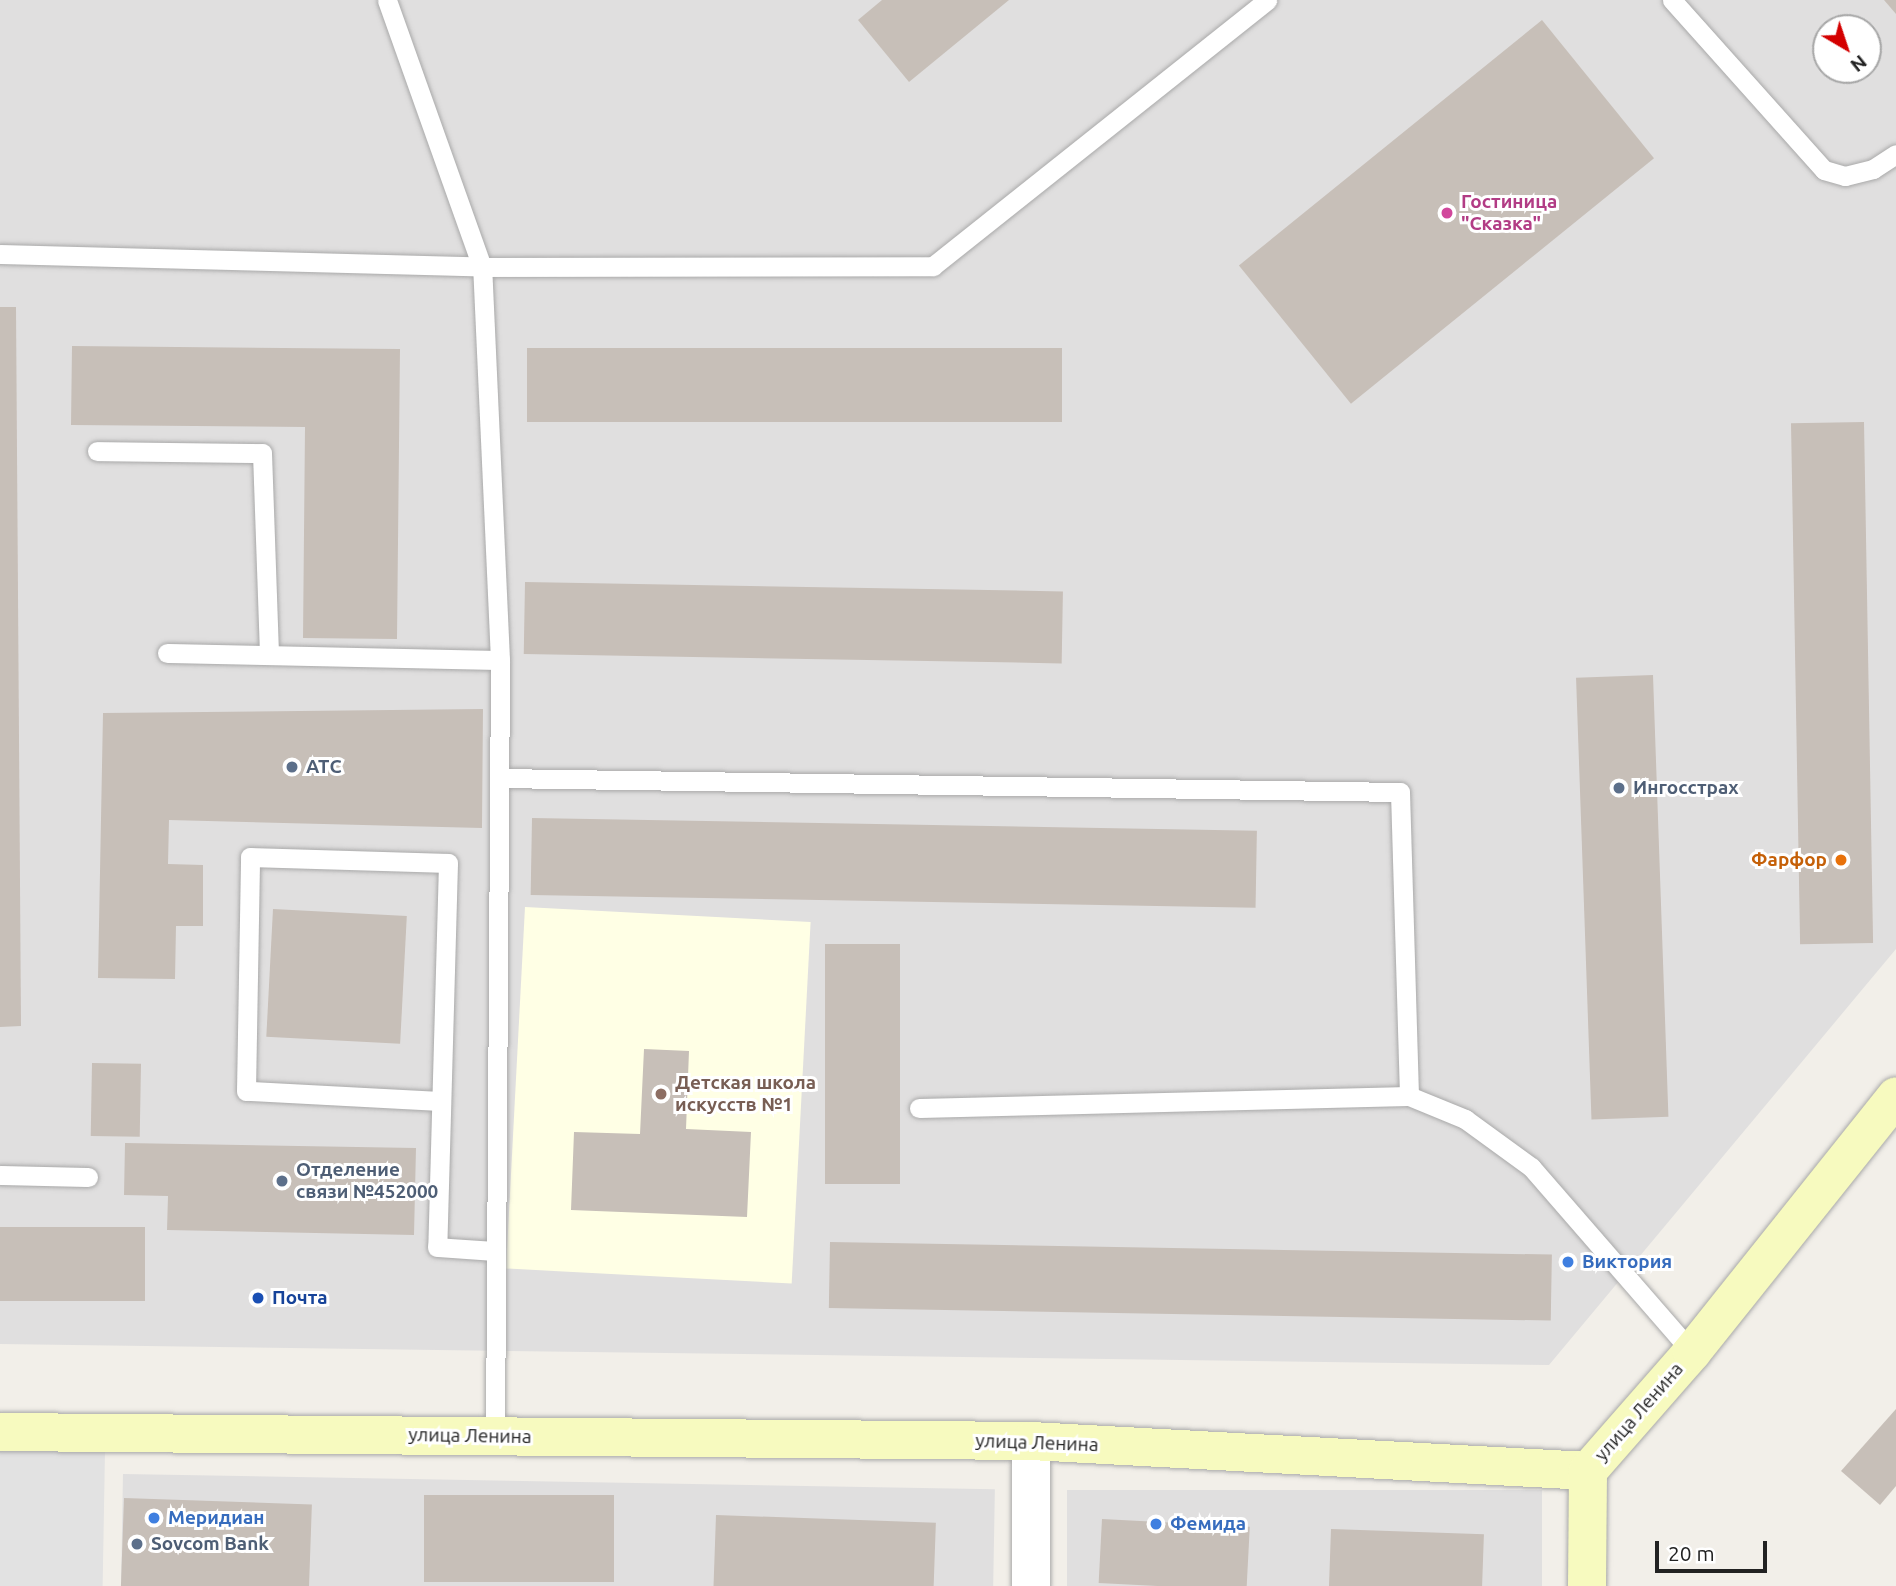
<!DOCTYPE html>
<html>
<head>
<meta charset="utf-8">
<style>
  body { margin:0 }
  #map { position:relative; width:1896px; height:1586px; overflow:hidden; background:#f2efe9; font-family:Ubuntu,sans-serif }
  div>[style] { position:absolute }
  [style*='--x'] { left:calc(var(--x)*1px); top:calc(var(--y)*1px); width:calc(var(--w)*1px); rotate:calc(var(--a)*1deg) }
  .residential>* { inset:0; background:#e0dfdf; transform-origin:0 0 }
  .education>* { inset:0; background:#ffffe5; transform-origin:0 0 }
  .parking>* { inset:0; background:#e2e2e2; transform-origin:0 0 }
  .building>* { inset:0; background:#c7bfb8; transform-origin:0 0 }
  .roads { filter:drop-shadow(0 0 2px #a9a9a9) drop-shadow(0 0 2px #a9a9a9) }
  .lane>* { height:19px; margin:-9.5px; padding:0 9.5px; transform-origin:9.5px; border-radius:9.5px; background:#fff }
  .street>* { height:38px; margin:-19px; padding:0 19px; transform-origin:19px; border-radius:19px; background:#fff }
  .secondary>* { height:38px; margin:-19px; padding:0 19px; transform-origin:19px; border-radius:19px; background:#f7fabf }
  .dots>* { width:19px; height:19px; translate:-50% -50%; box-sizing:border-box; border:4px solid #fff; border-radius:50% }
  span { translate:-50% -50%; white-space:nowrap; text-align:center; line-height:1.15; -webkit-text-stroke:6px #fff; paint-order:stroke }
  .hotel-label { font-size:19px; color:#b23c85; font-weight:700 }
  .left { translate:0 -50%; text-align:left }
  .service-label { font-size:19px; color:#4e5e75; font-weight:700 }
  .food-label { font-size:19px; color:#c56008; font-weight:700 }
  .right { translate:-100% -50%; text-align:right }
  .education-label { font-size:19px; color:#785e54; font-weight:700 }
  .shop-label { font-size:19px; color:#366cbe; font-weight:700 }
  .transit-label { font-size:19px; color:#164399; font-weight:700 }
  .street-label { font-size:19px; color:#222 }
  .north { position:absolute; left:1812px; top:14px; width:70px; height:70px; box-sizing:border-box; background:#fff; border:2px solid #a7a7a7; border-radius:50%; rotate:141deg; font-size:19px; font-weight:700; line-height:28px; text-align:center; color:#222 }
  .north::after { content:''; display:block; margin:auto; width:24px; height:32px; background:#d40000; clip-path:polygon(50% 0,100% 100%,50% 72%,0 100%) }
  .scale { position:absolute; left:1655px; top:1541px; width:112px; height:32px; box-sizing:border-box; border:4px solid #222; border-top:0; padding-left:9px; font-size:21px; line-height:24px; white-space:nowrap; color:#222; -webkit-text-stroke:5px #fff; paint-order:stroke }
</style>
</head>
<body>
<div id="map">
  <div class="residential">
    <i style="clip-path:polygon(evenodd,0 0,1896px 0,1896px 949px,1549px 1365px,0 1344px,0 0,1826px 28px,1868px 28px,1868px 70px,1826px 70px,1826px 28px)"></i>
    <i style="left:123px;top:1474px;width:872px;height:112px;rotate:1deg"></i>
    <i style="left:1067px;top:1490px;width:475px;height:96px"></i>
  </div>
  <div class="education">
    <i style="left:525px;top:907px;width:286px;height:362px;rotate:3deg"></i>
  </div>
  <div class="parking">
    <i style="left:0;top:1450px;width:105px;height:136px;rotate:1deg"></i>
  </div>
  <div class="building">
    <i style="clip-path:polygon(882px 0,1009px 0,909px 82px,858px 20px)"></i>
    <i style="clip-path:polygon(1884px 0,1896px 0,1896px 14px)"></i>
    <i style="left:1542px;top:20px;width:178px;height:390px;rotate:51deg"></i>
    <i style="clip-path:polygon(0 307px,16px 307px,21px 1026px,0 1027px)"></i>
    <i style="clip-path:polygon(72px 346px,400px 349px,397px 639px,303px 638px,305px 427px,71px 425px)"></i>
    <i style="left:527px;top:348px;width:535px;height:74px"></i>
    <i style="left:1864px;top:422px;width:521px;height:73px;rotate:89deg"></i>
    <i style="left:525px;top:582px;width:538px;height:72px;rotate:1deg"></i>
    <i style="left:1653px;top:675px;width:442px;height:77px;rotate:88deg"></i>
    <i style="clip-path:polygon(483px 709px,482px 828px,169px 820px,168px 864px,203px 865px,203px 926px,176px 926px,175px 979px,98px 978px,103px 713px)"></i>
    <i style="left:532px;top:818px;width:725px;height:77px;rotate:1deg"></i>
    <i style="left:273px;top:909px;width:134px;height:128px;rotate:3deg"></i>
    <i style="left:825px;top:944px;width:75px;height:240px"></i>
    <i style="clip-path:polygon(644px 1049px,689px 1051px,686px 1129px,751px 1132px,747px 1217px,571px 1210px,574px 1132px,640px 1134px)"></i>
    <i style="left:92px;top:1063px;width:49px;height:73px;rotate:1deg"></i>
    <i style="clip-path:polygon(125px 1143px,416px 1148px,414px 1235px,167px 1230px,168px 1196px,124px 1195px)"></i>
    <i style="left:0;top:1227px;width:145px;height:74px"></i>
    <i style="left:830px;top:1242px;width:722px;height:66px;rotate:1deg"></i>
    <i style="clip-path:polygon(1896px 1409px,1896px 1486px,1880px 1505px,1841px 1471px)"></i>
    <i style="left:424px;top:1495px;width:190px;height:87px"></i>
    <i style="left:124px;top:1498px;width:188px;height:88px;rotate:2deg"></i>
    <i style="left:716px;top:1515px;width:220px;height:71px;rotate:2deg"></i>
    <i style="left:1102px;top:1519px;width:148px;height:64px;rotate:3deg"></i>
    <i style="left:1331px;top:1529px;width:153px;height:57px;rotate:2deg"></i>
  </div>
  <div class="roads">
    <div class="lane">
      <i style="--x:1672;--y:0;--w:228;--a:48.2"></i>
      <i style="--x:1824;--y:170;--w:22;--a:16"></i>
      <i style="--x:1845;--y:176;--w:29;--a:-14"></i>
      <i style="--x:1873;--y:169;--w:27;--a:-33"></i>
      <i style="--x:0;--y:254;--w:482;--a:1.5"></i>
      <i style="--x:482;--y:267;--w:283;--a:-109.6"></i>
      <i style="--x:97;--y:451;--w:165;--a:0.7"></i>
      <i style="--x:262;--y:453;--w:200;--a:88"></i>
      <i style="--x:167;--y:653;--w:333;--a:1.2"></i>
      <i style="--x:499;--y:778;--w:901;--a:0.89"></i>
      <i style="--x:1400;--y:792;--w:304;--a:88.3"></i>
      <i style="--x:1409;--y:1096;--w:61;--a:22.3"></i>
      <i style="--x:1465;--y:1119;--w:82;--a:36"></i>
      <i style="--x:1531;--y:1167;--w:245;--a:49"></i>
      <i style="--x:440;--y:1101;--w:194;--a:-177"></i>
      <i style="--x:246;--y:1091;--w:234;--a:-89"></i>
      <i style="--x:250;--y:857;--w:198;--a:1.7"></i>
      <i style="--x:448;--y:863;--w:384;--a:91.6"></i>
      <i style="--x:437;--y:1247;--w:59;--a:3.9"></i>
      <i style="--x:919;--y:1108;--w:490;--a:-1.4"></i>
      <i style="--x:0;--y:1175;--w:88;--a:1.3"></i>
      <i style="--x:495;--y:1436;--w:776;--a:-89.63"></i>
      <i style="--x:500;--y:660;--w:393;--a:-92.6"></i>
      <i style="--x:482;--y:267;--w:451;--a:-0.1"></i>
      <i style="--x:933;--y:266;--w:427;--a:-38.5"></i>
    </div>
    <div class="street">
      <i style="--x:1031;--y:1586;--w:145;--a:-90"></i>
    </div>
    <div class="secondary">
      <i style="--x:0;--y:1432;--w:1031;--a:0.5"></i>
      <i style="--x:1031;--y:1441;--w:558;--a:3.08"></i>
      <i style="--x:1588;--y:1471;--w:158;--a:-48.8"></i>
      <i style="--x:1692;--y:1352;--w:327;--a:-51.4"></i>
      <i style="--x:1587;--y:1586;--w:115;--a:-89.5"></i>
    </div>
  </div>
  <div class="dots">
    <i style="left:1447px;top:213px;background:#d1479c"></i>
    <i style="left:292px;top:767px;background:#5c6f8a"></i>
    <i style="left:1619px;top:788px;background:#5c6f8a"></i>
    <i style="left:1841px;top:860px;background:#e8710a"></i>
    <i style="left:661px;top:1094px;background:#8d6e63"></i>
    <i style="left:282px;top:1181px;background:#5c6f8a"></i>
    <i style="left:1568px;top:1262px;background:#3f7fe0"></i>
    <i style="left:258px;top:1298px;background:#1a4fb4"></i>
    <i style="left:154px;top:1518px;background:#3f7fe0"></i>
    <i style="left:1156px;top:1524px;background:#3f7fe0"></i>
    <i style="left:137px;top:1544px;background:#5c6f8a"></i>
  </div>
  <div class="hotel-label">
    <span class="left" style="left:1461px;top:213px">Гостиница<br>"Сказка"</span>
  </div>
  <div class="service-label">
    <span class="left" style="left:306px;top:767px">АТС</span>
    <span class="left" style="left:1633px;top:788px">Ингосстрах</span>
    <span class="left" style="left:296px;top:1181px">Отделение<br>связи №452000</span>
    <span class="left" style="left:151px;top:1544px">Sovcom Bank</span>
  </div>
  <div class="food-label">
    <span class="right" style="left:1827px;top:860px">Фарфор</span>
  </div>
  <div class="education-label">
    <span class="left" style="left:675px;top:1094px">Детская школа<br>искусств №1</span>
  </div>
  <div class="shop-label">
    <span class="left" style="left:1582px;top:1262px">Виктория</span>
    <span class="left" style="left:168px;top:1518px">Меридиан</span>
    <span class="left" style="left:1170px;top:1524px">Фемида</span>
  </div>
  <div class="transit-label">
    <span class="left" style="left:272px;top:1298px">Почта</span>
  </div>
  <div class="street-label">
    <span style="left:1639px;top:1412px;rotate:-49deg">улица Ленина</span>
    <span style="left:470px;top:1436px;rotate:1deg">улица Ленина</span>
    <span style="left:1037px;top:1443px;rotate:2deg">улица Ленина</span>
  </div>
  <div class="north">N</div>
  <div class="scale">20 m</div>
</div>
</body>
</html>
